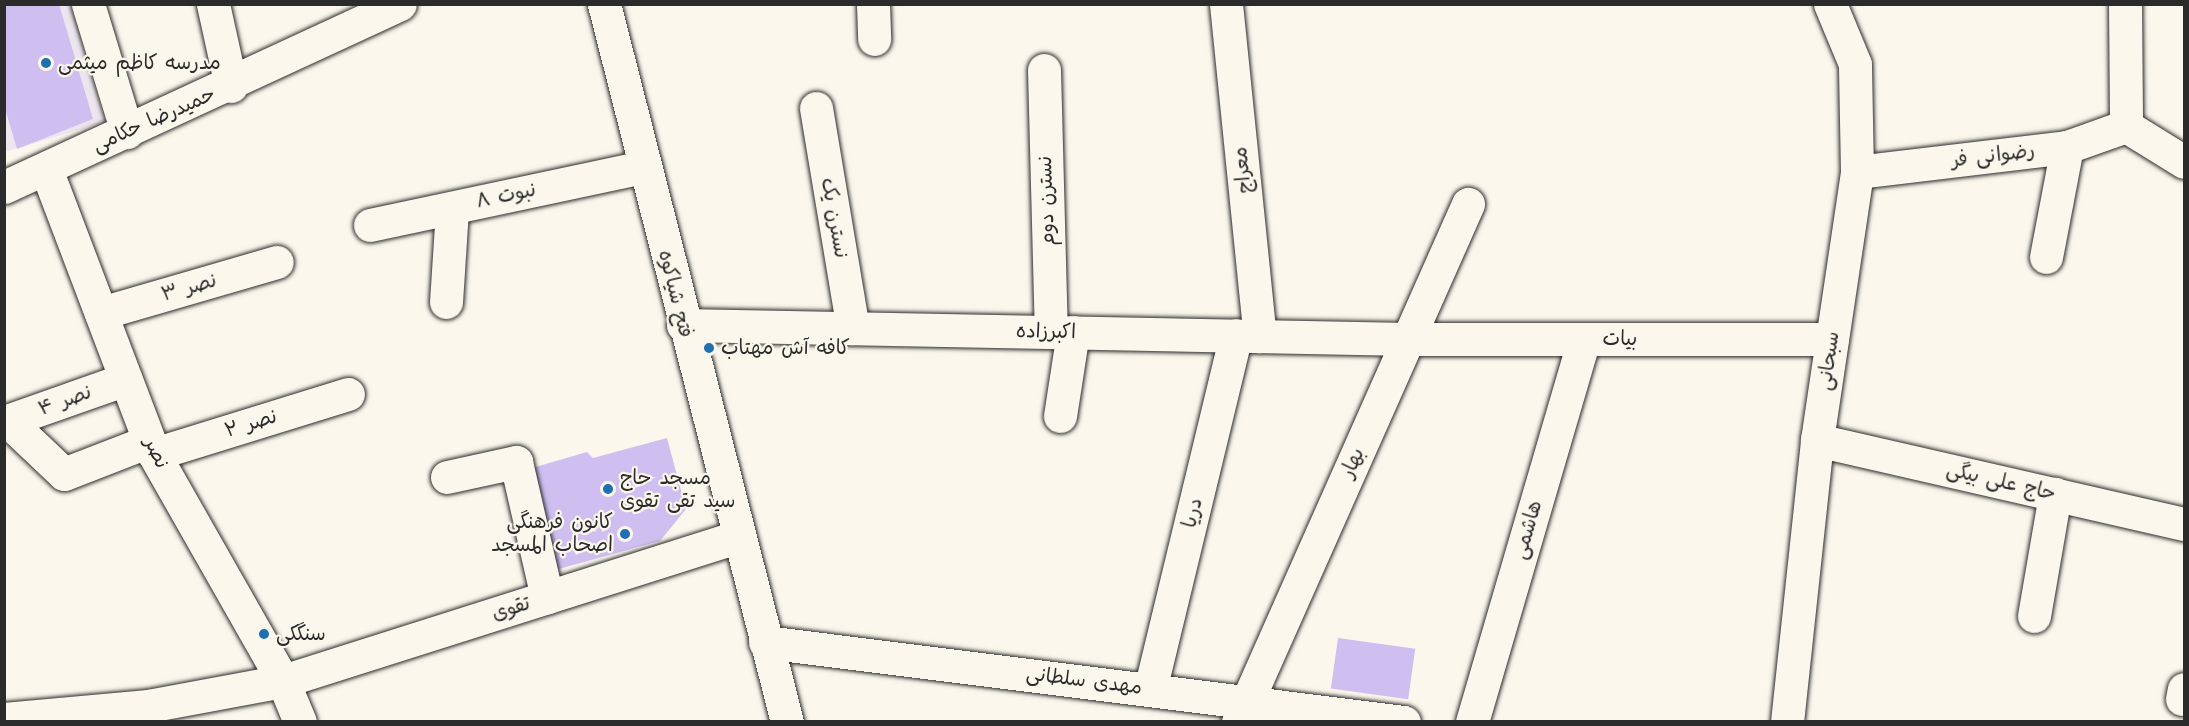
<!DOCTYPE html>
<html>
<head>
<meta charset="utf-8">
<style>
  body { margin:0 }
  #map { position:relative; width:2189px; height:726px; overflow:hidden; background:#fbf7ec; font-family:"Architects Daughter","Playpen Sans Arabic",sans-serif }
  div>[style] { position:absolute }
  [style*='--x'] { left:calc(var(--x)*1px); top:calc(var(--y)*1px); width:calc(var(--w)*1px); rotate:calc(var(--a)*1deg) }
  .built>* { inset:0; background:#eee6ee }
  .building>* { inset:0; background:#cfbff1; transform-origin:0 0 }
  .roads { filter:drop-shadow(0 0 2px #2b2b2b) drop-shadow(0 0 2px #2b2b2b) }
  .street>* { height:33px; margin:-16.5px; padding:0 16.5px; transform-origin:16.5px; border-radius:16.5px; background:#fbf7ec }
  .secondary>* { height:33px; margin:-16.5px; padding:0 16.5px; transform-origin:16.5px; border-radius:16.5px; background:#fbf7ec }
  .dots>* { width:16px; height:16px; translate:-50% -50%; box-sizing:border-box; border:3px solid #fbf7ec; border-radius:50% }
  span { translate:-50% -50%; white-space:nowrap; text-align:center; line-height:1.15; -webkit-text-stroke:4.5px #fbf7ec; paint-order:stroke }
  .poi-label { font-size:20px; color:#2b2b2b }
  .left { translate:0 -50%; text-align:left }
  .right { translate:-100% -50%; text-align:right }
  .street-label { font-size:20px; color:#2b2b2b }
  .frame { position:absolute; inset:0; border:6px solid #2b2b2b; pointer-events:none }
</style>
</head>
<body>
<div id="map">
  <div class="built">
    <i style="clip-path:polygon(5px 5px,70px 5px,105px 122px,5px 152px)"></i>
  </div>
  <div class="building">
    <i style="clip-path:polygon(4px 4px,59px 4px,93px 119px,17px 149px,4px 105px)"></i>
    <i style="clip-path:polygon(667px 438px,686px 509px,660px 541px,555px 570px,532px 468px,587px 452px,593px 458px)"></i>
    <i style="left:1338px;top:638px;width:78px;height:51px;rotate:8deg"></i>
  </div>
  <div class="roads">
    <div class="street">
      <i style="--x:88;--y:4;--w:134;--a:73.1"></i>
      <i style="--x:213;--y:4;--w:84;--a:77.6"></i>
      <i style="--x:873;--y:4;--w:35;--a:88"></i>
      <i style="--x:1226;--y:4;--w:334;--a:84.2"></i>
      <i style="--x:2125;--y:4;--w:122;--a:89.5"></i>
      <i style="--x:1044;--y:70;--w:262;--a:88.5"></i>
      <i style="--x:816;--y:108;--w:223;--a:80.5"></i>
      <i style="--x:2126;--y:126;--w:68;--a:31.8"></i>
      <i style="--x:46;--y:169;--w:305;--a:69.2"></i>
      <i style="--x:154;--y:454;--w:261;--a:60.4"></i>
      <i style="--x:283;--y:681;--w:44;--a:67.5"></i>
      <i style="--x:1857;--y:172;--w:211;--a:-6.8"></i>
      <i style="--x:2067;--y:147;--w:63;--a:-19.6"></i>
      <i style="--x:4;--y:187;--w:436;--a:-24.8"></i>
      <i style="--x:370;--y:225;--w:279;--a:-12"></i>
      <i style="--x:2046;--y:257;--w:112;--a:-79.2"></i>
      <i style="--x:446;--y:302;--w:94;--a:-86.3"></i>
      <i style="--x:101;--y:313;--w:183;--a:-16.2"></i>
      <i style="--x:683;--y:325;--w:726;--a:1.1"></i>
      <i style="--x:1409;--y:339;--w:423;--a:0"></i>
      <i style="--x:1060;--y:416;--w:85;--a:-81.2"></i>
      <i style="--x:8;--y:421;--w:77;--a:43.4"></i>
      <i style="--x:64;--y:474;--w:91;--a:-21.2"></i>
      <i style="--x:4;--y:422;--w:129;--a:-19.4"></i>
      <i style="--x:1817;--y:440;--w:376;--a:12.9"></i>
      <i style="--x:154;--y:454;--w:203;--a:-17.2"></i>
      <i style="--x:447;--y:477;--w:71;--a:-12.3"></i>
      <i style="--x:516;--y:462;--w:139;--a:77.1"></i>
      <i style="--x:2034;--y:616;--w:124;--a:-80.2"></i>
      <i style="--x:1150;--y:690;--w:365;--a:-76.4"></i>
      <i style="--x:2182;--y:699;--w:10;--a:-79"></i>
      <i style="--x:4;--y:719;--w:145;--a:-5.2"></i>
      <i style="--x:148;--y:706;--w:137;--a:-10.5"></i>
      <i style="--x:283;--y:681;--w:477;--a:-17.6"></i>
      <i style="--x:1238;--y:722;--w:567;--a:-66.06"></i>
      <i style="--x:1472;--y:722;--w:399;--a:-73.7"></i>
      <i style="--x:1787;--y:722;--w:284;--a:-83.9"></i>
      <i style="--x:1817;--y:440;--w:271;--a:-81.5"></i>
      <i style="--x:1857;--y:172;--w:108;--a:-91.1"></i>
      <i style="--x:1855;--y:64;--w:65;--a:-112.6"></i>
    </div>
    <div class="secondary">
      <i style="--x:604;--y:4;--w:741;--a:75.7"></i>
      <i style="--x:765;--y:642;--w:644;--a:7.14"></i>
    </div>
  </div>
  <div class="dots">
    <i style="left:46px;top:63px;background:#1f6fb2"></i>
    <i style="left:709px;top:348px;background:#1f6fb2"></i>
    <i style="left:608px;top:489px;background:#1f6fb2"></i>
    <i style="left:625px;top:534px;background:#1f6fb2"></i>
    <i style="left:264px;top:634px;background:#1f6fb2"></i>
  </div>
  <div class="poi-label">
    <span class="left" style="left:58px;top:63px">مدرسه كاظم ميثمى</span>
    <span class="left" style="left:721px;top:348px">کافه آش مهتاب</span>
    <span class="left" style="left:620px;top:490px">مسجد حاج<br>سید تقی تقوی</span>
    <span class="right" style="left:613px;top:534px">کانون فرهنگی<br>اصحاب المسجد</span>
    <span class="left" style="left:276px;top:634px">سنگکی</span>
  </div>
  <div class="street-label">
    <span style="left:154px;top:120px;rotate:-24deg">حمیدرضا حکامی</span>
    <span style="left:1993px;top:156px;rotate:-7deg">رضوانی فر</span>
    <span style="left:1243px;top:170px;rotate:-96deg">معراج</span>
    <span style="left:506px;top:196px;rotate:-12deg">نبوت ۸</span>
    <span style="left:1047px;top:201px;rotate:-92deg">نسترن دوم</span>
    <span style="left:834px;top:218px;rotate:80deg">نسترن یک</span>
    <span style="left:189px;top:288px;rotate:-16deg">نصر ۳</span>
    <span style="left:675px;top:294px;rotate:76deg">فتح شیاکوه</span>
    <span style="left:1046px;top:332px;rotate:1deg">اکبرزاده</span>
    <span style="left:1620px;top:339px">بیات</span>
    <span style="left:1829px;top:361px;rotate:-82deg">سبحانی</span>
    <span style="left:65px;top:401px;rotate:-20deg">نصر ۴</span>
    <span style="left:251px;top:424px;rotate:-17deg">نصر ۲</span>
    <span style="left:156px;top:453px;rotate:65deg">نصر</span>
    <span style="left:1353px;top:463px;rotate:-66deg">بهار</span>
    <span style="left:2001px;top:482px;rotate:13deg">حاج علی بیگی</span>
    <span style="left:1193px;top:513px;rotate:-76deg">دریا</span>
    <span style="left:1528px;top:530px;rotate:-74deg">هاشمی</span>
    <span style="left:511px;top:609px;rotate:-18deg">تقوی</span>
    <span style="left:1084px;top:681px;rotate:7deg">مهدی سلطانی</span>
  </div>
  <div class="frame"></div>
</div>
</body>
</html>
